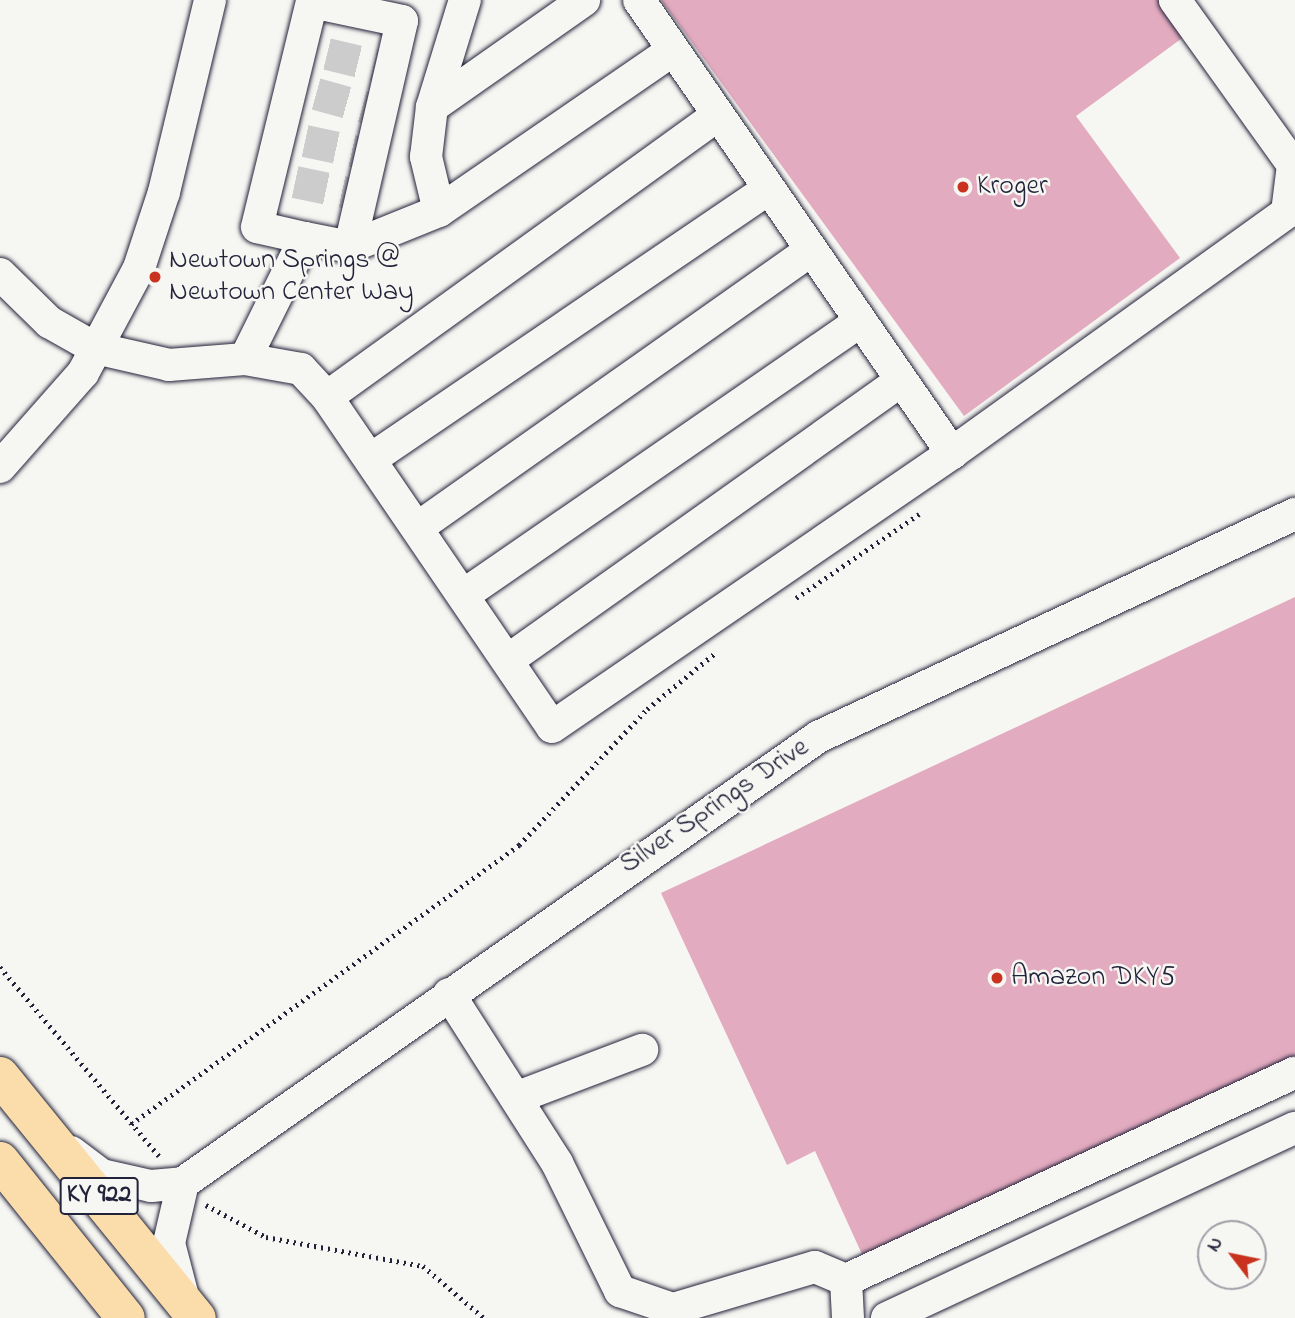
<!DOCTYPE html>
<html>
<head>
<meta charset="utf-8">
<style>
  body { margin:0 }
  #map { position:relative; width:1295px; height:1318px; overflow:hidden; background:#f6f6f2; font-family:"Indie Flower",sans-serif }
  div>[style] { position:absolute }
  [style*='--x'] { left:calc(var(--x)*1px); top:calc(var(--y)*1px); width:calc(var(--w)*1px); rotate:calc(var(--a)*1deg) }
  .building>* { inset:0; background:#e3abbf }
  .minor-tunnel>* { height:32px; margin-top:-16px; transform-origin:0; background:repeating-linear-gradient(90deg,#cccccd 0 32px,transparent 0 48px) }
  .path>* { height:4.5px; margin-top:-2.25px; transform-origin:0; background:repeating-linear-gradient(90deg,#22223b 0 2px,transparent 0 7px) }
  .roads { filter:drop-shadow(0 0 2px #22223b) drop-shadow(0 0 2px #22223b) }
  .minor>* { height:32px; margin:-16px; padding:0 16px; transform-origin:16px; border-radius:16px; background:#f6f6f2 }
  .highway>* { height:38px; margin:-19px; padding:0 19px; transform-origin:19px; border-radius:19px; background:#fbddab }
  .dots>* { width:19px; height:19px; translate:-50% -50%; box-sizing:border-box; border:4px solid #f6f6f2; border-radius:50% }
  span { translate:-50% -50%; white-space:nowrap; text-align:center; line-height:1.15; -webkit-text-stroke:5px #f6f6f2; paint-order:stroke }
  .shield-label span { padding:2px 5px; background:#f6f6f2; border:2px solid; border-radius:5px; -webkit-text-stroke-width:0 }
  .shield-label { font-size:26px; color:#22223b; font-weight:700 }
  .poi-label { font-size:28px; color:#22223b }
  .left { translate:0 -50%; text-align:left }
  .street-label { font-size:28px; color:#22223b }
  .north { position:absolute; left:1197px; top:1220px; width:70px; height:70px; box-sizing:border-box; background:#f6f6f2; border:2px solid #a1a1a9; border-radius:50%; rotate:302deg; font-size:19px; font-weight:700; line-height:28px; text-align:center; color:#22223b }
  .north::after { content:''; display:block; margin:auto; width:24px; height:32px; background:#c8321e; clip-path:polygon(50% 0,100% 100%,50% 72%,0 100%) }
</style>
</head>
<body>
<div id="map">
  <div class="building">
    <i style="clip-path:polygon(661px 0,1159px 0,1185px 36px,1076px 116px,1180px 258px,964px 416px)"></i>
    <i style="clip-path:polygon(1295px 597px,1295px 1062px,866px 1263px,815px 1151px,787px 1165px,661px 893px)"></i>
  </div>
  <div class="minor-tunnel">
    <i style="--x:327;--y:54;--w:51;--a:13.5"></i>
    <i style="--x:316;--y:94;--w:53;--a:15.4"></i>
    <i style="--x:305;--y:141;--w:57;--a:12.1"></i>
    <i style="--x:295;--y:182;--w:53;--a:11.9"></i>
  </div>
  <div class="path">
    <i style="--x:796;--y:598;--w:149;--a:-34.3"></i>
    <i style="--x:0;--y:967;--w:247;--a:49.9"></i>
    <i style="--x:131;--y:1124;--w:478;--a:-35.7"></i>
    <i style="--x:519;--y:845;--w:187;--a:-46.7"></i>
    <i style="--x:647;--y:709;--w:87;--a:-39.4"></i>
    <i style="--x:206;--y:1205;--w:68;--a:28.1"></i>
    <i style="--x:266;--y:1237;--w:160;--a:10.5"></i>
    <i style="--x:423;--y:1266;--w:80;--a:40.4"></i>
  </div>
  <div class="roads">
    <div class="minor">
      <i style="--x:639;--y:0;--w:551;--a:55.36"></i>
      <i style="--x:952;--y:453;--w:413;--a:-35.7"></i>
      <i style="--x:1287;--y:212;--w:47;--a:-82.7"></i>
      <i style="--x:1293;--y:165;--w:203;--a:-125.6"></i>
      <i style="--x:432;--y:107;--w:186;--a:-35.1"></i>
      <i style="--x:439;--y:211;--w:284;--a:-34.5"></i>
      <i style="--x:350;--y:247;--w:96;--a:-22"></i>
      <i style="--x:439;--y:211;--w:56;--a:-103.5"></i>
      <i style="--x:426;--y:157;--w:50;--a:-83.2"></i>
      <i style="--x:432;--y:107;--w:112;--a:-72.9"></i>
      <i style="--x:0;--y:274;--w:69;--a:44.4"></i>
      <i style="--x:49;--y:322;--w:53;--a:29.5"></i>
      <i style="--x:95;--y:348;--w:76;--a:12.9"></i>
      <i style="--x:169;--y:365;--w:76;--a:-4.5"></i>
      <i style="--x:245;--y:359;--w:135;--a:-63.6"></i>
      <i style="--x:305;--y:238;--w:49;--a:-167.1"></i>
      <i style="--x:257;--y:227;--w:232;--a:-76.3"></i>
      <i style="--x:312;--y:2;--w:92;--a:11.9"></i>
      <i style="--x:402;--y:21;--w:232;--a:103"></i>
      <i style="--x:350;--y:247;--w:46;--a:-168.7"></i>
      <i style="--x:245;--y:359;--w:57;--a:10.1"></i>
      <i style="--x:301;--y:369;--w:38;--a:47"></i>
      <i style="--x:327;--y:397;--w:399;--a:55.7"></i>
      <i style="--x:552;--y:727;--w:485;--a:-34.4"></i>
      <i style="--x:327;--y:397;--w:482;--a:-35.8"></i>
      <i style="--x:374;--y:457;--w:477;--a:-34.2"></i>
      <i style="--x:0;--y:467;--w:125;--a:-48.6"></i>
      <i style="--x:83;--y:373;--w:119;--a:-61.9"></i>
      <i style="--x:139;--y:268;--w:80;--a:-71.8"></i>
      <i style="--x:164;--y:192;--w:197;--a:-76.5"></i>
      <i style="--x:420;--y:526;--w:479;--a:-35.2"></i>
      <i style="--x:465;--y:594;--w:480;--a:-34.6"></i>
      <i style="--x:508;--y:660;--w:482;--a:-35.4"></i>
      <i style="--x:449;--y:994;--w:201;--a:57.4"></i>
      <i style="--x:557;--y:1163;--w:143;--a:63.8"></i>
      <i style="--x:620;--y:1291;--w:56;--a:18.8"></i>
      <i style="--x:673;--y:1309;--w:148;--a:-16.5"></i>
      <i style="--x:815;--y:1267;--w:34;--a:23"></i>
      <i style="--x:846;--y:1280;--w:494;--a:-24.8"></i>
      <i style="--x:518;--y:1097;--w:133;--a:-20.8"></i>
      <i style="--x:71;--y:1152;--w:39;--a:37"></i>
      <i style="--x:102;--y:1175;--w:50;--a:12.7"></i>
      <i style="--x:151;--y:1186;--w:32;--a:-5"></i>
      <i style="--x:183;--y:1183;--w:776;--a:-35.08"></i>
      <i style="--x:818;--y:737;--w:527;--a:-25.06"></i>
      <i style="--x:846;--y:1280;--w:38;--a:87"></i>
      <i style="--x:182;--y:1293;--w:52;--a:-104.6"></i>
      <i style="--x:169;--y:1243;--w:62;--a:-76.9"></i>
      <i style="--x:887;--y:1318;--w:450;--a:-25"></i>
    </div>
    <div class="highway">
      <i style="--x:0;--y:1076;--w:312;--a:50.9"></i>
      <i style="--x:0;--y:1161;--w:201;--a:51.3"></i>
    </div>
  </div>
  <div class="dots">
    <i style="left:963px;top:187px;background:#c8321e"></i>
    <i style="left:155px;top:277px;background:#c8321e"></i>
    <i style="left:997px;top:978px;background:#c8321e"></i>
  </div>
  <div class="shield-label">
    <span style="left:99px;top:1196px">KY 922</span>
  </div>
  <div class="poi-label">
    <span class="left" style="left:977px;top:187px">Kroger</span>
    <span class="left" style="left:169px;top:277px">Newtown Springs @<br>Newtown Center Way</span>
    <span class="left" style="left:1011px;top:978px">Amazon DKY5</span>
  </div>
  <div class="street-label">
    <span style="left:715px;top:807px;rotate:-34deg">Silver Springs Drive</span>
  </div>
  <div class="north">N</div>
</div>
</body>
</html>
